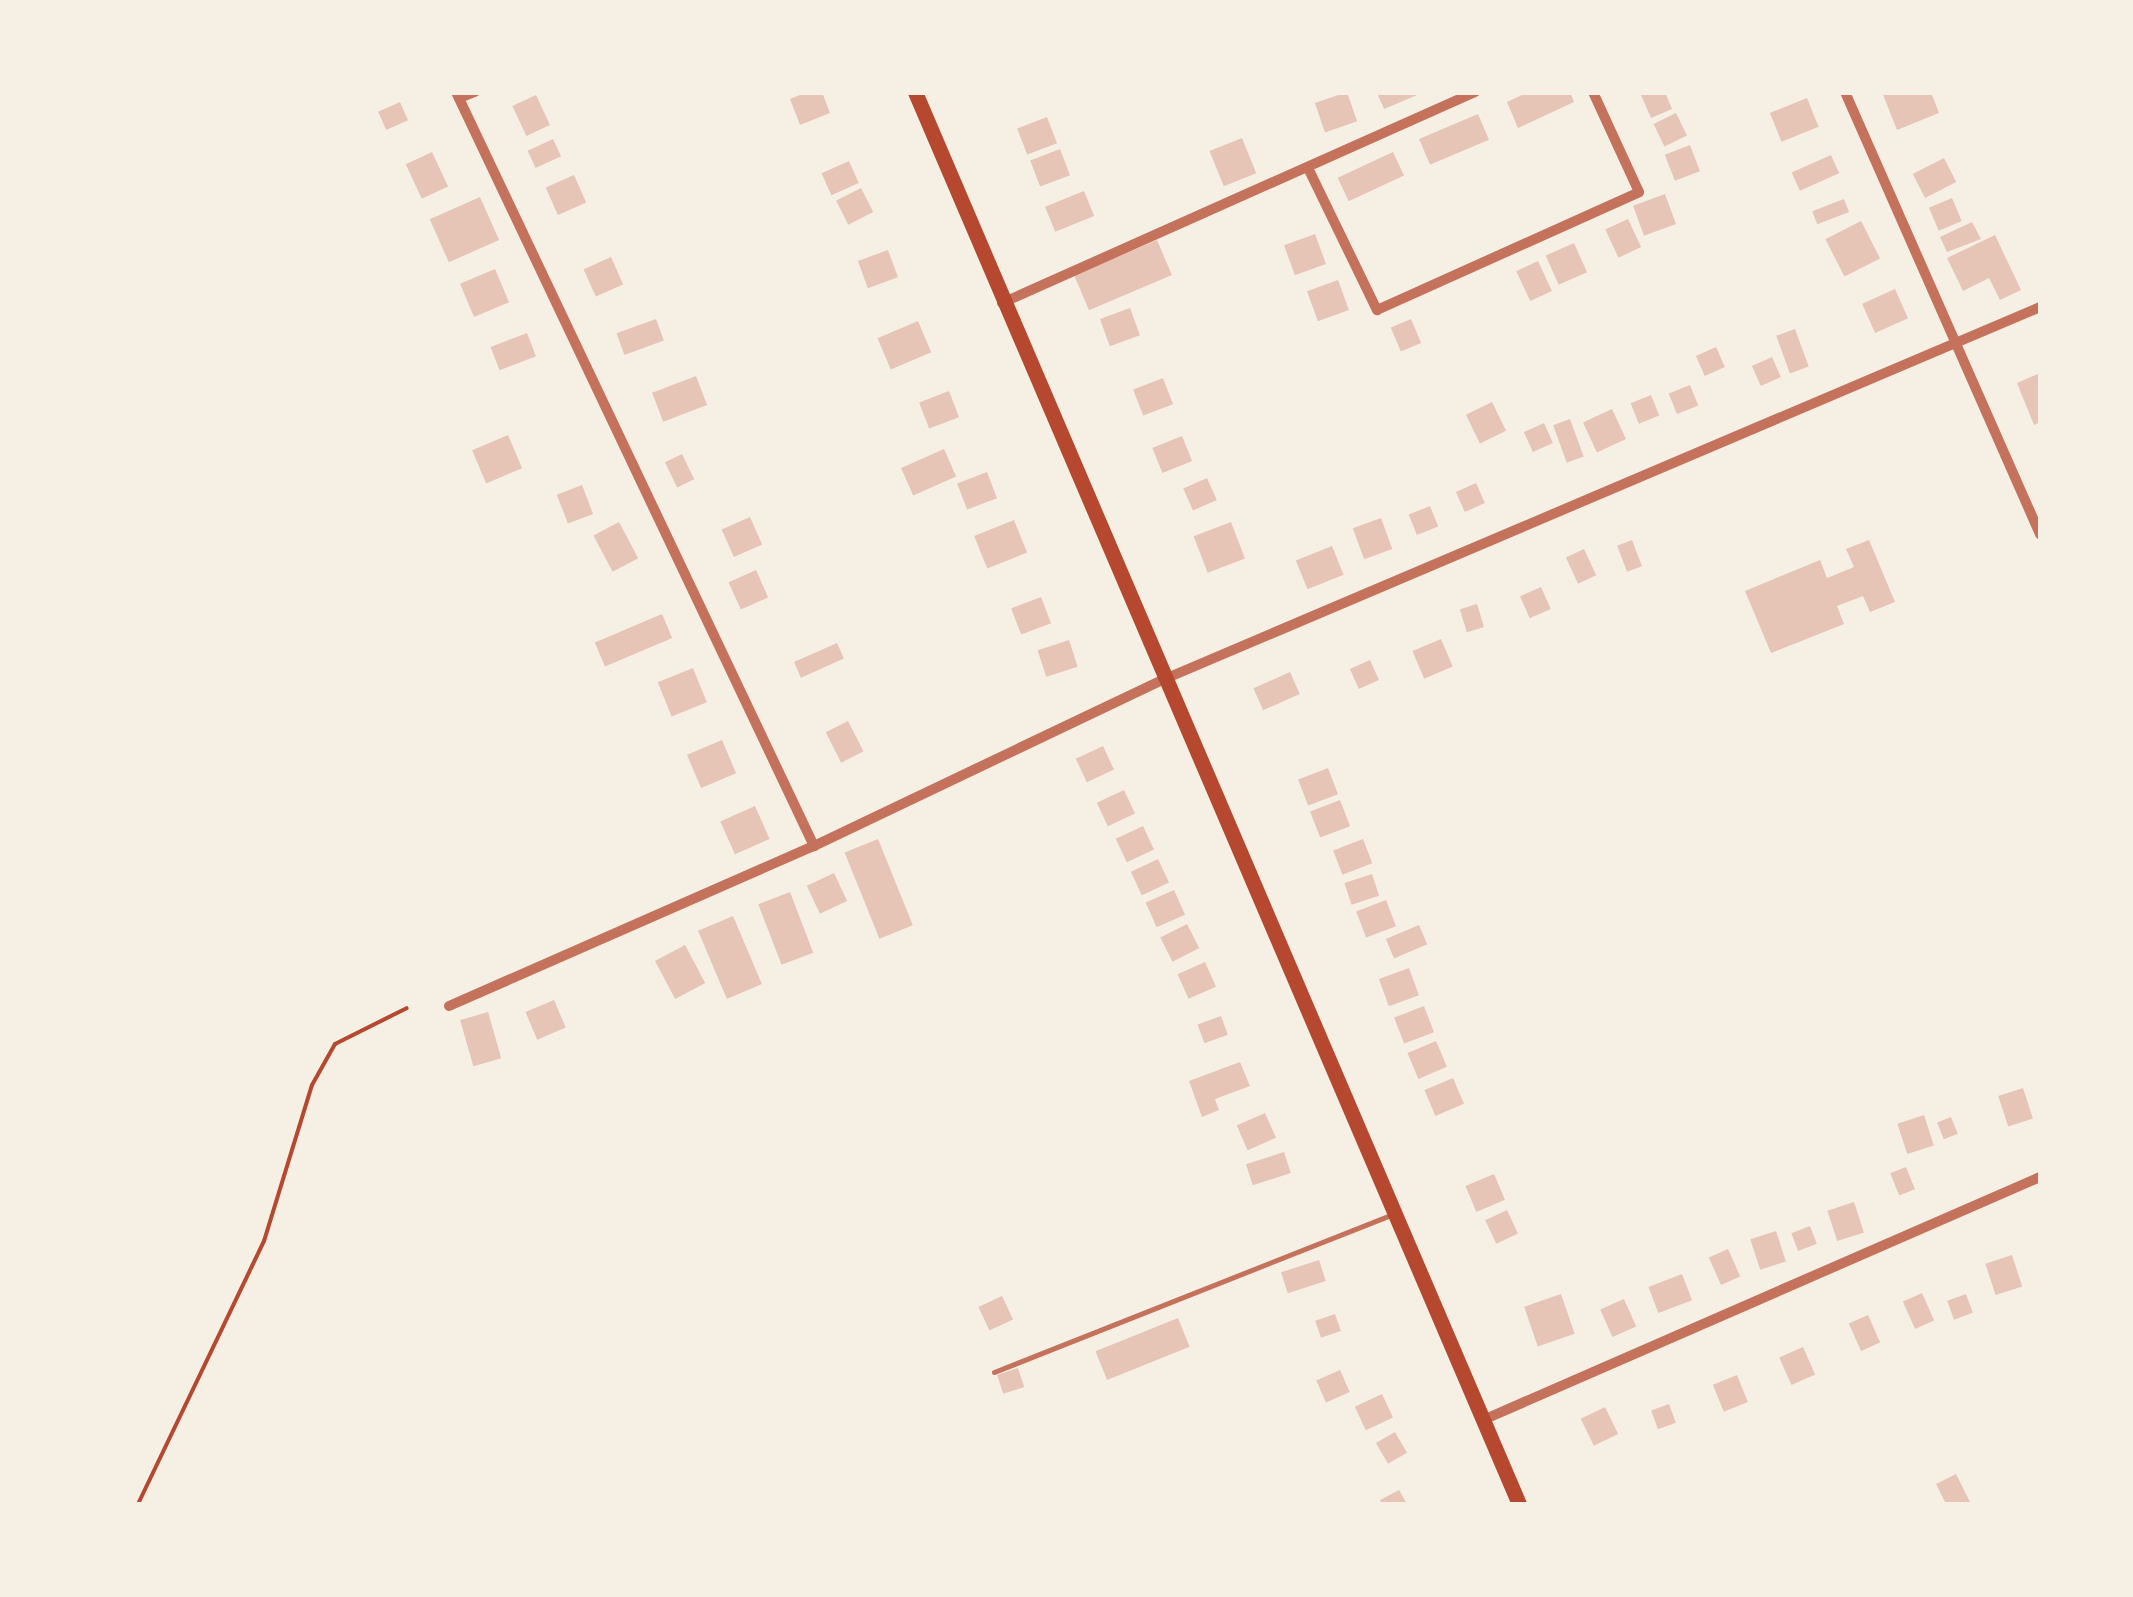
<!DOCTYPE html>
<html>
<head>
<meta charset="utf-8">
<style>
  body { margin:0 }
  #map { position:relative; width:2133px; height:1597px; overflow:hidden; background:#f6efe4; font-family:Commissioner,sans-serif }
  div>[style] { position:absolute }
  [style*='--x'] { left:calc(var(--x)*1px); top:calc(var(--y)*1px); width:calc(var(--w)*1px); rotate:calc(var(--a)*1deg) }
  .building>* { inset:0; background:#e6c5b7; transform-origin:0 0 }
  .path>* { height:4px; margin:-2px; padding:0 2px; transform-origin:2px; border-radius:2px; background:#b5482f }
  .service>* { height:5px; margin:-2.5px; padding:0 2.5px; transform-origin:2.5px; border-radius:2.5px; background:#c5725c }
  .minor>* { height:10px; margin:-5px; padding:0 5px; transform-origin:5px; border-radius:5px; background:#c5725c }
  .primary>* { height:15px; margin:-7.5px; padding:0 7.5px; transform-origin:7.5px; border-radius:7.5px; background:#b5482f }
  span { translate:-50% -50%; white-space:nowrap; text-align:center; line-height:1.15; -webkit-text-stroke:8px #f6efe4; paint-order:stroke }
  .frame { position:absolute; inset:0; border:95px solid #f6efe4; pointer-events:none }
</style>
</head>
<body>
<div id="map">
  <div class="building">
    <i style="clip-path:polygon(807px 92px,822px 92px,830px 113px,800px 125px,790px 99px)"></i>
    <i style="left:1347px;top:92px;width:31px;height:34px;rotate:71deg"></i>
    <i style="clip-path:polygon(1528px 92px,1570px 92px,1574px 102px,1518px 128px,1507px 102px)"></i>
    <i style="clip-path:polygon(1665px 92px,1672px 109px,1651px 118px,1641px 95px)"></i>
    <i style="clip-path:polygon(1882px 92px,1931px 92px,1939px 113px,1897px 130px)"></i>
    <i style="clip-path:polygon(1377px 93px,1422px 93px,1384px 109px)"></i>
    <i style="left:536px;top:95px;width:33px;height:26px;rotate:65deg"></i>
    <i style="left:1807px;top:98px;width:31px;height:40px;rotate:68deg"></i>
    <i style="left:400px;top:102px;width:20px;height:24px;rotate:66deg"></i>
    <i style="left:1676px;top:113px;width:25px;height:25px;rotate:64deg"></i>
    <i style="left:1478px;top:114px;width:28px;height:64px;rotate:67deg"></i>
    <i style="left:1047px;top:117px;width:28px;height:32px;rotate:69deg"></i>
    <i style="left:1242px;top:138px;width:38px;height:35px;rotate:68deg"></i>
    <i style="left:553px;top:139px;width:19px;height:28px;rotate:65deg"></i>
    <i style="left:1690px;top:145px;width:28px;height:27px;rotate:69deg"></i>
    <i style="left:1060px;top:149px;width:28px;height:32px;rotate:69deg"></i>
    <i style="left:432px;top:152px;width:38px;height:29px;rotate:65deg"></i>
    <i style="left:1393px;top:152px;width:26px;height:61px;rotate:65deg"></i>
    <i style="left:1831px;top:155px;width:20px;height:43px;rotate:66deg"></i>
    <i style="left:1944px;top:158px;width:27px;height:35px;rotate:63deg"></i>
    <i style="left:849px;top:161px;width:24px;height:30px;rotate:66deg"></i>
    <i style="left:574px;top:175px;width:30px;height:31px;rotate:66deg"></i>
    <i style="left:861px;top:188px;width:27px;height:28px;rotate:63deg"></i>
    <i style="left:1084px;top:191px;width:27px;height:42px;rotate:68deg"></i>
    <i style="left:1665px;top:194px;width:32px;height:34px;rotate:70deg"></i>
    <i style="left:480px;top:197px;width:47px;height:55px;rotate:66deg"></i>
    <i style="left:1952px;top:198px;width:25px;height:25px;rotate:67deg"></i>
    <i style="left:1844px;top:199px;width:14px;height:34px;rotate:69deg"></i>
    <i style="left:1628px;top:219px;width:31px;height:25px;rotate:65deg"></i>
    <i style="left:1861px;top:221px;width:42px;height:40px;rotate:63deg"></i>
    <i style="clip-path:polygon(1972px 222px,1981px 239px,1947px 252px,1940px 237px)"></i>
    <i style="left:1315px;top:234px;width:32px;height:33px;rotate:70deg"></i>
    <i style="clip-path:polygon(1995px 235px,2021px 290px,2000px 300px,1989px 278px,1963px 291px,1947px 258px)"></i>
    <i style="left:1157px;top:240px;width:38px;height:90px;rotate:67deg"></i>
    <i style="left:1574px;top:243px;width:32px;height:31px;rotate:66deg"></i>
    <i style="left:888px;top:250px;width:29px;height:32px;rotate:70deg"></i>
    <i style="left:611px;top:257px;width:30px;height:30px;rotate:66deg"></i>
    <i style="left:1538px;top:261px;width:33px;height:24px;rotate:65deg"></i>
    <i style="left:495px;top:269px;width:36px;height:38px;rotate:67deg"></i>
    <i style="left:1338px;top:280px;width:32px;height:33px;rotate:70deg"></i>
    <i style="left:1895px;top:289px;width:32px;height:36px;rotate:66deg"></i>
    <i style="left:1130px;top:308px;width:29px;height:32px;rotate:70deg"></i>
    <i style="left:656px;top:319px;width:23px;height:42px;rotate:70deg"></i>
    <i style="left:1411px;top:319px;width:26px;height:22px;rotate:67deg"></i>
    <i style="left:918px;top:321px;width:34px;height:44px;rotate:67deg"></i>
    <i style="left:1795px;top:329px;width:40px;height:20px;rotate:70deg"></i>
    <i style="left:527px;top:333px;width:25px;height:39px;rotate:69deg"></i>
    <i style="left:1716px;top:347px;width:22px;height:22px;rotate:66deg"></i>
    <i style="left:1772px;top:357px;width:22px;height:22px;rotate:66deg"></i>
    <i style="clip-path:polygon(2040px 373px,2040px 422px,2034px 425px,2017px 383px)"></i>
    <i style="left:696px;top:376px;width:31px;height:47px;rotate:69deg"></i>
    <i style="left:1163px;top:378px;width:28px;height:32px;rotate:69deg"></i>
    <i style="left:1690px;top:385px;width:22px;height:23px;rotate:68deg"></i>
    <i style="left:949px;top:391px;width:28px;height:32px;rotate:69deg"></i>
    <i style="left:1651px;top:395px;width:22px;height:22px;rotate:68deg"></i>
    <i style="left:1492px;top:402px;width:32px;height:29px;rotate:64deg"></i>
    <i style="left:1612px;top:409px;width:33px;height:32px;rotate:65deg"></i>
    <i style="left:1570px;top:419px;width:40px;height:18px;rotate:70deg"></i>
    <i style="left:1544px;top:423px;width:22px;height:22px;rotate:66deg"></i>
    <i style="left:508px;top:435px;width:36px;height:39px;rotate:67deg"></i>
    <i style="left:1182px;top:436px;width:27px;height:32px;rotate:68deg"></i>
    <i style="left:944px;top:449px;width:30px;height:47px;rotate:66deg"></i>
    <i style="left:682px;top:454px;width:28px;height:19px;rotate:64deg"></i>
    <i style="left:987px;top:472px;width:28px;height:32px;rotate:69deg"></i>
    <i style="left:1207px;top:478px;width:24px;height:26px;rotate:66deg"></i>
    <i style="left:1476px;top:483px;width:22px;height:22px;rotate:66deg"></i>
    <i style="left:582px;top:485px;width:31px;height:27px;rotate:69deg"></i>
    <i style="left:1430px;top:506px;width:22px;height:23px;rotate:68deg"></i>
    <i style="left:750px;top:517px;width:30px;height:31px;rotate:66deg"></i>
    <i style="left:1381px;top:518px;width:33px;height:30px;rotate:70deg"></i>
    <i style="left:1014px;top:520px;width:35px;height:43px;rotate:68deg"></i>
    <i style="left:619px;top:522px;width:41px;height:29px;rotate:62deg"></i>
    <i style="left:1231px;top:522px;width:39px;height:40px;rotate:69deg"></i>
    <i style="left:1632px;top:540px;width:28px;height:16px;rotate:69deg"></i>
    <i style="clip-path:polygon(1869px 540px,1895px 602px,1870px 612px,1863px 596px,1837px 606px,1844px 624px,1771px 653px,1745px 591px,1820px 560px,1827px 578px,1854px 567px,1846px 549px)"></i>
    <i style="left:1332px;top:546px;width:31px;height:39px;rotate:68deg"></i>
    <i style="left:1584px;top:549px;width:29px;height:20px;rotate:65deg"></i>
    <i style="left:756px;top:570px;width:30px;height:30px;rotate:66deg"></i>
    <i style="left:1541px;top:587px;width:24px;height:23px;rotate:66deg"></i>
    <i style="left:1041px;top:597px;width:28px;height:32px;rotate:69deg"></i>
    <i style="left:1477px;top:604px;width:24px;height:18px;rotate:73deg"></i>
    <i style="left:662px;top:614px;width:26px;height:73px;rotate:67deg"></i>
    <i style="left:1441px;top:639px;width:30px;height:31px;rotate:67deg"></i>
    <i style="left:1069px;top:640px;width:28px;height:33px;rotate:72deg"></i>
    <i style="left:837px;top:643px;width:17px;height:47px;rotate:66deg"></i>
    <i style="left:1370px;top:660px;width:22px;height:22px;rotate:66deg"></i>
    <i style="left:693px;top:668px;width:37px;height:38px;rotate:68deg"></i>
    <i style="left:1290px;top:672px;width:24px;height:40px;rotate:66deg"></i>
    <i style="left:848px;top:721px;width:34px;height:25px;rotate:63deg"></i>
    <i style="left:722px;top:740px;width:36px;height:38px;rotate:67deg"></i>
    <i style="left:1103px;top:746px;width:26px;height:30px;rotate:65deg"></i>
    <i style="left:1328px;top:768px;width:28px;height:32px;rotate:69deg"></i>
    <i style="left:1124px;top:790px;width:26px;height:30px;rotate:65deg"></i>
    <i style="left:1340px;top:800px;width:28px;height:32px;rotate:69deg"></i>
    <i style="left:755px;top:806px;width:36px;height:38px;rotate:66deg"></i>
    <i style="left:1143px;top:826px;width:26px;height:30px;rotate:65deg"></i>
    <i style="left:878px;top:839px;width:93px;height:36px;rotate:68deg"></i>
    <i style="left:1363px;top:839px;width:26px;height:32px;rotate:69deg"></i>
    <i style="left:1158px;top:859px;width:26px;height:30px;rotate:65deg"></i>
    <i style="left:834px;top:873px;width:31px;height:30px;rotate:65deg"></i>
    <i style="left:1372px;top:874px;width:23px;height:29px;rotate:72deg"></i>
    <i style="left:1174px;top:890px;width:27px;height:31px;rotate:66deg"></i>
    <i style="left:790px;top:892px;width:65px;height:34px;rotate:69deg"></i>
    <i style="left:1386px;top:900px;width:28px;height:32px;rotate:69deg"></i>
    <i style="left:733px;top:916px;width:74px;height:38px;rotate:67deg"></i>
    <i style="left:1187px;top:924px;width:27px;height:30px;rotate:63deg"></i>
    <i style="left:1419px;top:925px;width:21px;height:36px;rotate:67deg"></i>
    <i style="left:685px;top:945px;width:43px;height:34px;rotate:62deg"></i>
    <i style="left:1205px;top:962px;width:27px;height:30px;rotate:66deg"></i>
    <i style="left:1409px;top:968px;width:29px;height:32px;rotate:70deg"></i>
    <i style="left:554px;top:1000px;width:30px;height:31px;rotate:67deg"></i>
    <i style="left:1424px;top:1006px;width:28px;height:32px;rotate:69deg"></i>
    <i style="left:488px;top:1012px;width:48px;height:29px;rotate:74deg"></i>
    <i style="left:1221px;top:1016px;width:20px;height:25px;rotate:70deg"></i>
    <i style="left:1436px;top:1041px;width:28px;height:31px;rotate:67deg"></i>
    <i style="clip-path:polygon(1240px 1062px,1250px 1086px,1215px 1099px,1219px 1110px,1202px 1117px,1189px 1081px)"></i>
    <i style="left:1453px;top:1078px;width:28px;height:31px;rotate:67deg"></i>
    <i style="left:2023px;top:1088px;width:32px;height:26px;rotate:72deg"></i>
    <i style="left:1265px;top:1113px;width:27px;height:31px;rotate:66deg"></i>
    <i style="left:1924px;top:1115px;width:32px;height:28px;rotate:72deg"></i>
    <i style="left:1951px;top:1117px;width:18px;height:15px;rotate:68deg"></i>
    <i style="left:1284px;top:1152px;width:22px;height:40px;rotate:72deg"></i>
    <i style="left:1906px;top:1167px;width:24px;height:17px;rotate:68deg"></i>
    <i style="left:1494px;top:1174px;width:28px;height:31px;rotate:67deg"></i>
    <i style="left:1854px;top:1202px;width:32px;height:28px;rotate:72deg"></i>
    <i style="left:1507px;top:1210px;width:26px;height:24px;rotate:65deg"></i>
    <i style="left:1810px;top:1226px;width:19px;height:20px;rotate:69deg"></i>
    <i style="left:1776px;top:1231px;width:32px;height:27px;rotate:72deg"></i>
    <i style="left:1728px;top:1249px;width:30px;height:21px;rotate:66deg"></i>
    <i style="left:2012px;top:1255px;width:33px;height:28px;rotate:72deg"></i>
    <i style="left:1319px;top:1260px;width:22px;height:40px;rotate:72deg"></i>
    <i style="left:1682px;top:1274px;width:28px;height:36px;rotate:69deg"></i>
    <i style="left:1922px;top:1293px;width:30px;height:21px;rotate:66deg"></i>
    <i style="left:1561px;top:1294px;width:42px;height:39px;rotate:71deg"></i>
    <i style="left:1966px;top:1294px;width:20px;height:20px;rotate:70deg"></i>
    <i style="left:1002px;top:1296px;width:26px;height:26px;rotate:65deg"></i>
    <i style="left:1624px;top:1299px;width:30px;height:26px;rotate:66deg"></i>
    <i style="left:1335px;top:1314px;width:18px;height:21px;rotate:71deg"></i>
    <i style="left:1868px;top:1315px;width:30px;height:21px;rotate:66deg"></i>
    <i style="left:1178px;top:1318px;width:31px;height:89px;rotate:68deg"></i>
    <i style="left:1803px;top:1347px;width:30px;height:26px;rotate:66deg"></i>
    <i style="left:1018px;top:1368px;width:20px;height:22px;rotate:72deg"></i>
    <i style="left:1340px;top:1370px;width:24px;height:26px;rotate:66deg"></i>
    <i style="left:1737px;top:1375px;width:29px;height:26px;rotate:68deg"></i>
    <i style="left:1382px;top:1394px;width:26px;height:30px;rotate:65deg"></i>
    <i style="left:1669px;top:1404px;width:20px;height:19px;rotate:70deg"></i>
    <i style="left:1605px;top:1407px;width:30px;height:27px;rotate:64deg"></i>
    <i style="left:1395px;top:1432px;width:24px;height:22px;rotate:60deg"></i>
    <i style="clip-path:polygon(1956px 1474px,1971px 1504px,1946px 1504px,1936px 1484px)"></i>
    <i style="clip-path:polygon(1399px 1490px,1407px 1504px,1382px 1504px,1380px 1500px)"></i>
  </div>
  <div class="path">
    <i style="--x:138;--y:1504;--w:292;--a:-64.4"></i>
    <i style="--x:264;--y:1241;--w:163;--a:-72.9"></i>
    <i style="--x:312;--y:1085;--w:47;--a:-60.7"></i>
    <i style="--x:335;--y:1044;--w:80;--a:-26.6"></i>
  </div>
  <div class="service">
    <i style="--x:994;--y:1372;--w:427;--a:-21.6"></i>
  </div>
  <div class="minor">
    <i style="--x:456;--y:92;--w:835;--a:64.6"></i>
    <i style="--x:1845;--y:92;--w:484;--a:66.2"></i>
    <i style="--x:459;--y:98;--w:17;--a:-21"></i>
    <i style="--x:1309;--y:170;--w:156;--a:64.1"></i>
    <i style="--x:1377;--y:310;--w:287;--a:-24.2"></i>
    <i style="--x:1639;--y:192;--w:110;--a:-114.7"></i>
    <i style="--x:1002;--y:303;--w:518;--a:-24.04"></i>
    <i style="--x:449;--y:1006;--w:399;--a:-23.7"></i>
    <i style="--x:814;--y:846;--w:391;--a:-25.5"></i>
    <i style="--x:1167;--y:678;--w:949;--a:-23.02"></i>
    <i style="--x:1483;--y:1420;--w:608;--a:-23.57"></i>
  </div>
  <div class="primary">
    <i style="--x:915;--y:92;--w:1536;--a:66.84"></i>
  </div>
  <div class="frame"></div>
</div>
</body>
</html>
